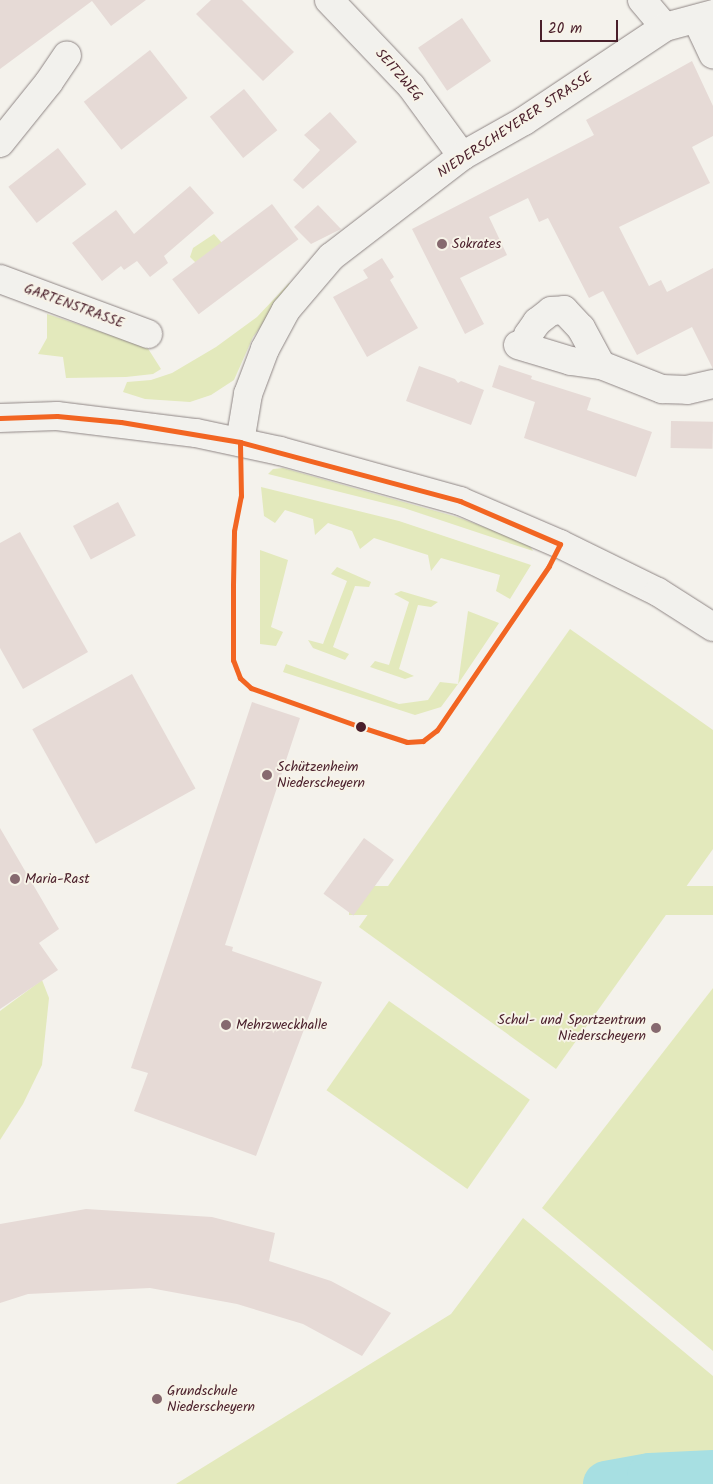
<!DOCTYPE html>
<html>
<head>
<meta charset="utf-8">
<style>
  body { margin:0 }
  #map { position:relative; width:713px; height:1484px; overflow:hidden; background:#f4f2ec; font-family:Kalam,sans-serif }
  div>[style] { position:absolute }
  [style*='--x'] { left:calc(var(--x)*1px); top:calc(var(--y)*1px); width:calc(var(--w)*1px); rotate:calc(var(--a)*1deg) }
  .green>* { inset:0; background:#e3e9bc; transform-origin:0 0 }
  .river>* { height:46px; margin:-23px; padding:0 23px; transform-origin:23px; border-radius:23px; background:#a7dfe2 }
  .building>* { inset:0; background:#e6dad6; transform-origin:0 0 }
  .roads { filter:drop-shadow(0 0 1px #8f8685) drop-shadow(0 0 1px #8f8685) }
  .minor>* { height:28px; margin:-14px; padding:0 14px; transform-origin:14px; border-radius:14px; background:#f2f1ed }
  .major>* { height:28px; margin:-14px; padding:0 14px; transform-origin:14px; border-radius:14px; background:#f2f1ed }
  .bus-1>* { height:5px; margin:-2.5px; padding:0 2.5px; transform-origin:2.5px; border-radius:2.5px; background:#f26522 }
  .dots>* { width:14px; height:14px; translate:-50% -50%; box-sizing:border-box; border:2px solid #f7f3e8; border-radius:50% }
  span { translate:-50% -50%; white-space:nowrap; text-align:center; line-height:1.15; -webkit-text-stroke:4px #f7f3e8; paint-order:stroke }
  .street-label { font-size:14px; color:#4a1f2b }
  .poi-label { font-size:14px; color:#4a1f2b }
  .left { translate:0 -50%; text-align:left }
  .right { translate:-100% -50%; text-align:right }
  .scale { position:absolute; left:540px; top:20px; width:78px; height:22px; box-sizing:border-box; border:2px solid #4a1f2b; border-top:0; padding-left:6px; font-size:15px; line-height:18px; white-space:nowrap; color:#4a1f2b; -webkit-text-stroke:4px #f7f3e8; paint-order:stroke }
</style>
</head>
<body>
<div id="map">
  <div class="green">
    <i style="clip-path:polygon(214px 234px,222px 243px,196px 263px,190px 257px,193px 248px)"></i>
    <i style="clip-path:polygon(289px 283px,292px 285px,253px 337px,234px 380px,211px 395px,190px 402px,145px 399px,123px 392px,127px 382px,151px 380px,172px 373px,216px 347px,257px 317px)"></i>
    <i style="clip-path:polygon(47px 314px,147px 347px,161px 369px,153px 374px,126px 377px,66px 378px,63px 357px,38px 354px,47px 338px)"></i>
    <i style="clip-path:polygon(283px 468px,457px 517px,528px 543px,533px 551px,404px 508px,268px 474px,273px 469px)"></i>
    <i style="clip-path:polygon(261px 487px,399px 521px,531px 565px,510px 599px,496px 591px,500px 575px,441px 558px,431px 571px,428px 555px,374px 538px,360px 549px,352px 531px,328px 523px,315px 535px,313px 519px,285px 510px,275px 523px,264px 516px)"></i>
    <i style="clip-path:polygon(260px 550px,288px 560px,271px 627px,283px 632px,276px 646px,260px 644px)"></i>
    <i style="clip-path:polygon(337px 567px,371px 582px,369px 587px,355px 586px,333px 647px,349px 654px,345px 660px,313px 648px,308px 640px,323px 644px,347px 581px,331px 574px)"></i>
    <i style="clip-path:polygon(401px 591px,438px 602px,431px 607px,418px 605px,399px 669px,414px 676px,405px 679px,370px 667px,375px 661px,389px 665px,409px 602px,394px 594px)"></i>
    <i style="clip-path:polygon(468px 611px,499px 623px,458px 684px,441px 707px,415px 715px,283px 672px,286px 664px,399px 704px,428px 700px,440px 682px,458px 684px)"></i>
    <i style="clip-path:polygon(570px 629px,713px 730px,713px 849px,556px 1069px,359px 927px)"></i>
    <i style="left:713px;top:886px;width:29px;height:364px;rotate:90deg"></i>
    <i style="clip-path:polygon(42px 980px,49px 998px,42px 1065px,23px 1104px,0 1140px,0 1011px)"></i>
    <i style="clip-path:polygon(713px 988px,713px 1351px,542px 1208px)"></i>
    <i style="left:389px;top:1001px;width:172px;height:109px;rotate:35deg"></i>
    <i style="clip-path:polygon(523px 1218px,713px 1376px,713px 1463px,672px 1459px,631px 1461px,602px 1468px,611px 1484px,176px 1484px,451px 1314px)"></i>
  </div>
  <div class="river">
    <i style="--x:606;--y:1484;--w:45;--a:-10.3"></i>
    <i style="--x:650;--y:1476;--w:63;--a:-2.7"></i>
  </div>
  <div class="building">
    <i style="clip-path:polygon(0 0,146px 0,111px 26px,92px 1px,0 69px)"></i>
    <i style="clip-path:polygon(211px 0,242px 0,294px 52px,263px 81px,196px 14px)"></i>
    <i style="left:462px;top:18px;width:52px;height:53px;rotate:56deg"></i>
    <i style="left:150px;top:50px;width:61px;height:84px;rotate:52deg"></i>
    <i style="clip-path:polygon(692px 61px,713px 106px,713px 136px,692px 147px,710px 183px,619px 227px,649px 286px,661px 280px,667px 292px,713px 268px,713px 369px,692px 327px,637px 355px,603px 291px,589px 298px,548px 218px,539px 222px,528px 198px,489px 217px,507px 255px,460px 278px,484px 324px,465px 334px,412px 229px,594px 135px,586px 120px)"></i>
    <i style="left:244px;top:89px;width:53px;height:44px;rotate:51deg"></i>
    <i style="clip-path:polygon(330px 112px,357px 142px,303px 189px,293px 180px,320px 150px,304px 135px)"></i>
    <i style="left:58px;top:148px;width:46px;height:63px;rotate:52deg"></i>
    <i style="clip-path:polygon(190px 186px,214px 213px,164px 256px,168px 263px,150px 277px,137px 261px,124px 270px,121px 266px,102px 281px,72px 243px,116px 210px,134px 234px)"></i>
    <i style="left:272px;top:204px;width:44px;height:125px;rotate:53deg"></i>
    <i style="clip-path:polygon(318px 205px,341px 229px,311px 244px,294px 227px)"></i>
    <i style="clip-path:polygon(382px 258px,394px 277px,390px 280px,418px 328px,367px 357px,333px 297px,368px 278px,363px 270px)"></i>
    <i style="clip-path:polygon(499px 365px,532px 376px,531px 379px,591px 398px,587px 410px,652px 432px,636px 477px,524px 438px,535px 402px,492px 387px)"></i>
    <i style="clip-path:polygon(419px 366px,455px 379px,458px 383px,461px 381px,484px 390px,471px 425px,406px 401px)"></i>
    <i style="left:671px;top:421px;width:42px;height:27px;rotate:1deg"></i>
    <i style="left:118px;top:502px;width:38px;height:51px;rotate:62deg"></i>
    <i style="clip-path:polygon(20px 532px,88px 652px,23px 689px,0 648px,0 543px)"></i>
    <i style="left:132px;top:674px;width:131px;height:114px;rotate:61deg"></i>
    <i style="clip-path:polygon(252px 702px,300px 718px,225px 945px,233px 947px,232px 951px,322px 982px,256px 1156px,134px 1111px,148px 1073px,131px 1068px)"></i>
    <i style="clip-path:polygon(0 828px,59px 929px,39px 943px,58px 970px,0 1009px)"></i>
    <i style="left:364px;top:838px;width:37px;height:69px;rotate:36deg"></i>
    <i style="clip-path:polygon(86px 1209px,212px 1217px,275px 1233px,269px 1261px,331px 1281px,391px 1313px,362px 1356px,303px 1324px,237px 1304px,150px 1288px,28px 1294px,0 1303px,0 1224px)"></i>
  </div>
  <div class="roads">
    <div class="minor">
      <i style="--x:329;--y:0;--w:119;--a:46.4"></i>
      <i style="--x:411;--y:86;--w:87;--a:53.9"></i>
      <i style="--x:642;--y:0;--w:35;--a:50"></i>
      <i style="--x:697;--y:20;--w:38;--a:65"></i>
      <i style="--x:0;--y:143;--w:78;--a:-51.2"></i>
      <i style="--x:49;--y:82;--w:32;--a:-56"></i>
      <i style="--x:0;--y:279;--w:158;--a:20.4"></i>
      <i style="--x:518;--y:345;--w:55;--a:16.8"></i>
      <i style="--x:571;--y:361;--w:30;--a:8"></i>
      <i style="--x:601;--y:365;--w:66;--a:21.5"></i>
      <i style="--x:662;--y:389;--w:25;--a:2"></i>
      <i style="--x:687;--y:390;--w:27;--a:-13"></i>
      <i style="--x:529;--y:348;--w:13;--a:-94"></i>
      <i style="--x:528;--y:335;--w:16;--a:-55"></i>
      <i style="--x:537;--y:322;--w:18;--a:-38"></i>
      <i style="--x:551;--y:311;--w:13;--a:-4"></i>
      <i style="--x:564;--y:310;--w:25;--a:47"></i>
      <i style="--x:581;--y:328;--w:42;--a:61.6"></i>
      <i style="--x:240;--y:442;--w:49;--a:-80.5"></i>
      <i style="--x:248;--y:394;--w:48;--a:-69.3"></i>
      <i style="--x:265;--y:349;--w:44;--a:-61.7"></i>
      <i style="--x:286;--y:310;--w:70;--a:-49.7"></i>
      <i style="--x:331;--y:257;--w:165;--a:-37.6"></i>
      <i style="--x:462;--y:156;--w:71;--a:-29.4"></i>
      <i style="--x:524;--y:121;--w:169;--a:-33.7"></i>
      <i style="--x:665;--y:27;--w:50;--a:-15.2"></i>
    </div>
    <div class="major">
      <i style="--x:0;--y:418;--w:57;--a:-2"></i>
      <i style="--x:57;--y:416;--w:140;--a:7"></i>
      <i style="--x:196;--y:433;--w:86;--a:12.1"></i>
      <i style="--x:280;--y:451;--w:187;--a:15.5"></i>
      <i style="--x:460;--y:501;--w:109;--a:23.3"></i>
      <i style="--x:560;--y:544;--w:109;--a:26.1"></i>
      <i style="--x:658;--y:592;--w:65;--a:32.5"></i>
    </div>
  </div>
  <div class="bus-1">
    <i style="--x:0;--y:418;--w:57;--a:-2"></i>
    <i style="--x:57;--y:416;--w:64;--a:5.4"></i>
    <i style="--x:121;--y:422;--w:121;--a:9.5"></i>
    <i style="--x:240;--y:442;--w:228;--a:15"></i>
    <i style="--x:460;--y:501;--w:109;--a:23.3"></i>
    <i style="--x:560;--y:544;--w:25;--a:117"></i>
    <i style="--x:549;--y:566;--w:199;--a:124.3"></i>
    <i style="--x:437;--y:730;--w:18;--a:142"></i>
    <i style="--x:423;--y:741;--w:16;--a:176"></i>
    <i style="--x:407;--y:742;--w:48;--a:-161.9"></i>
    <i style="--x:361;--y:727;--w:117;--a:-160.5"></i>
    <i style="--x:251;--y:688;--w:15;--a:-138"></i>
    <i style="--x:240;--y:678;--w:19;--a:-111"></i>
    <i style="--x:233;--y:660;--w:75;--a:-90"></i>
    <i style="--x:233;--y:585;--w:54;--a:-88.9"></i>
    <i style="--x:234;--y:531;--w:36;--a:-79"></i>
    <i style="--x:241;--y:496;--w:54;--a:-91.1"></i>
  </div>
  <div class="dots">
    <i style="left:442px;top:244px;background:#86696f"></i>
    <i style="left:361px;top:727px;background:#4a1f2b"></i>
    <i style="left:267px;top:775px;background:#86696f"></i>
    <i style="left:15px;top:879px;background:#86696f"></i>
    <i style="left:226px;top:1025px;background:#86696f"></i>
    <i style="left:656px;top:1028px;background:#86696f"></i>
    <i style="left:157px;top:1399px;background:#86696f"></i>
  </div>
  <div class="street-label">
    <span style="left:399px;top:75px;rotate:49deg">SEITZWEG</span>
    <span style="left:515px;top:125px;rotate:-33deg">NIEDERSCHEYERER STRASSE</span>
    <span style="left:74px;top:306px;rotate:20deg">GARTENSTRASSE</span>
  </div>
  <div class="poi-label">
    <span class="left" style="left:452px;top:244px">Sokrates</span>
    <span class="left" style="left:277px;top:775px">Schützenheim<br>Niederscheyern</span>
    <span class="left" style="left:25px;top:879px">Maria-Rast</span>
    <span class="right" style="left:646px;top:1028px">Schul- und Sportzentrum<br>Niederscheyern</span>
    <span class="left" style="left:236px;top:1025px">Mehrzweckhalle</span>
    <span class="left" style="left:167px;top:1399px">Grundschule<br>Niederscheyern</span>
  </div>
  <div class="scale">20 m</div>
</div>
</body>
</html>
